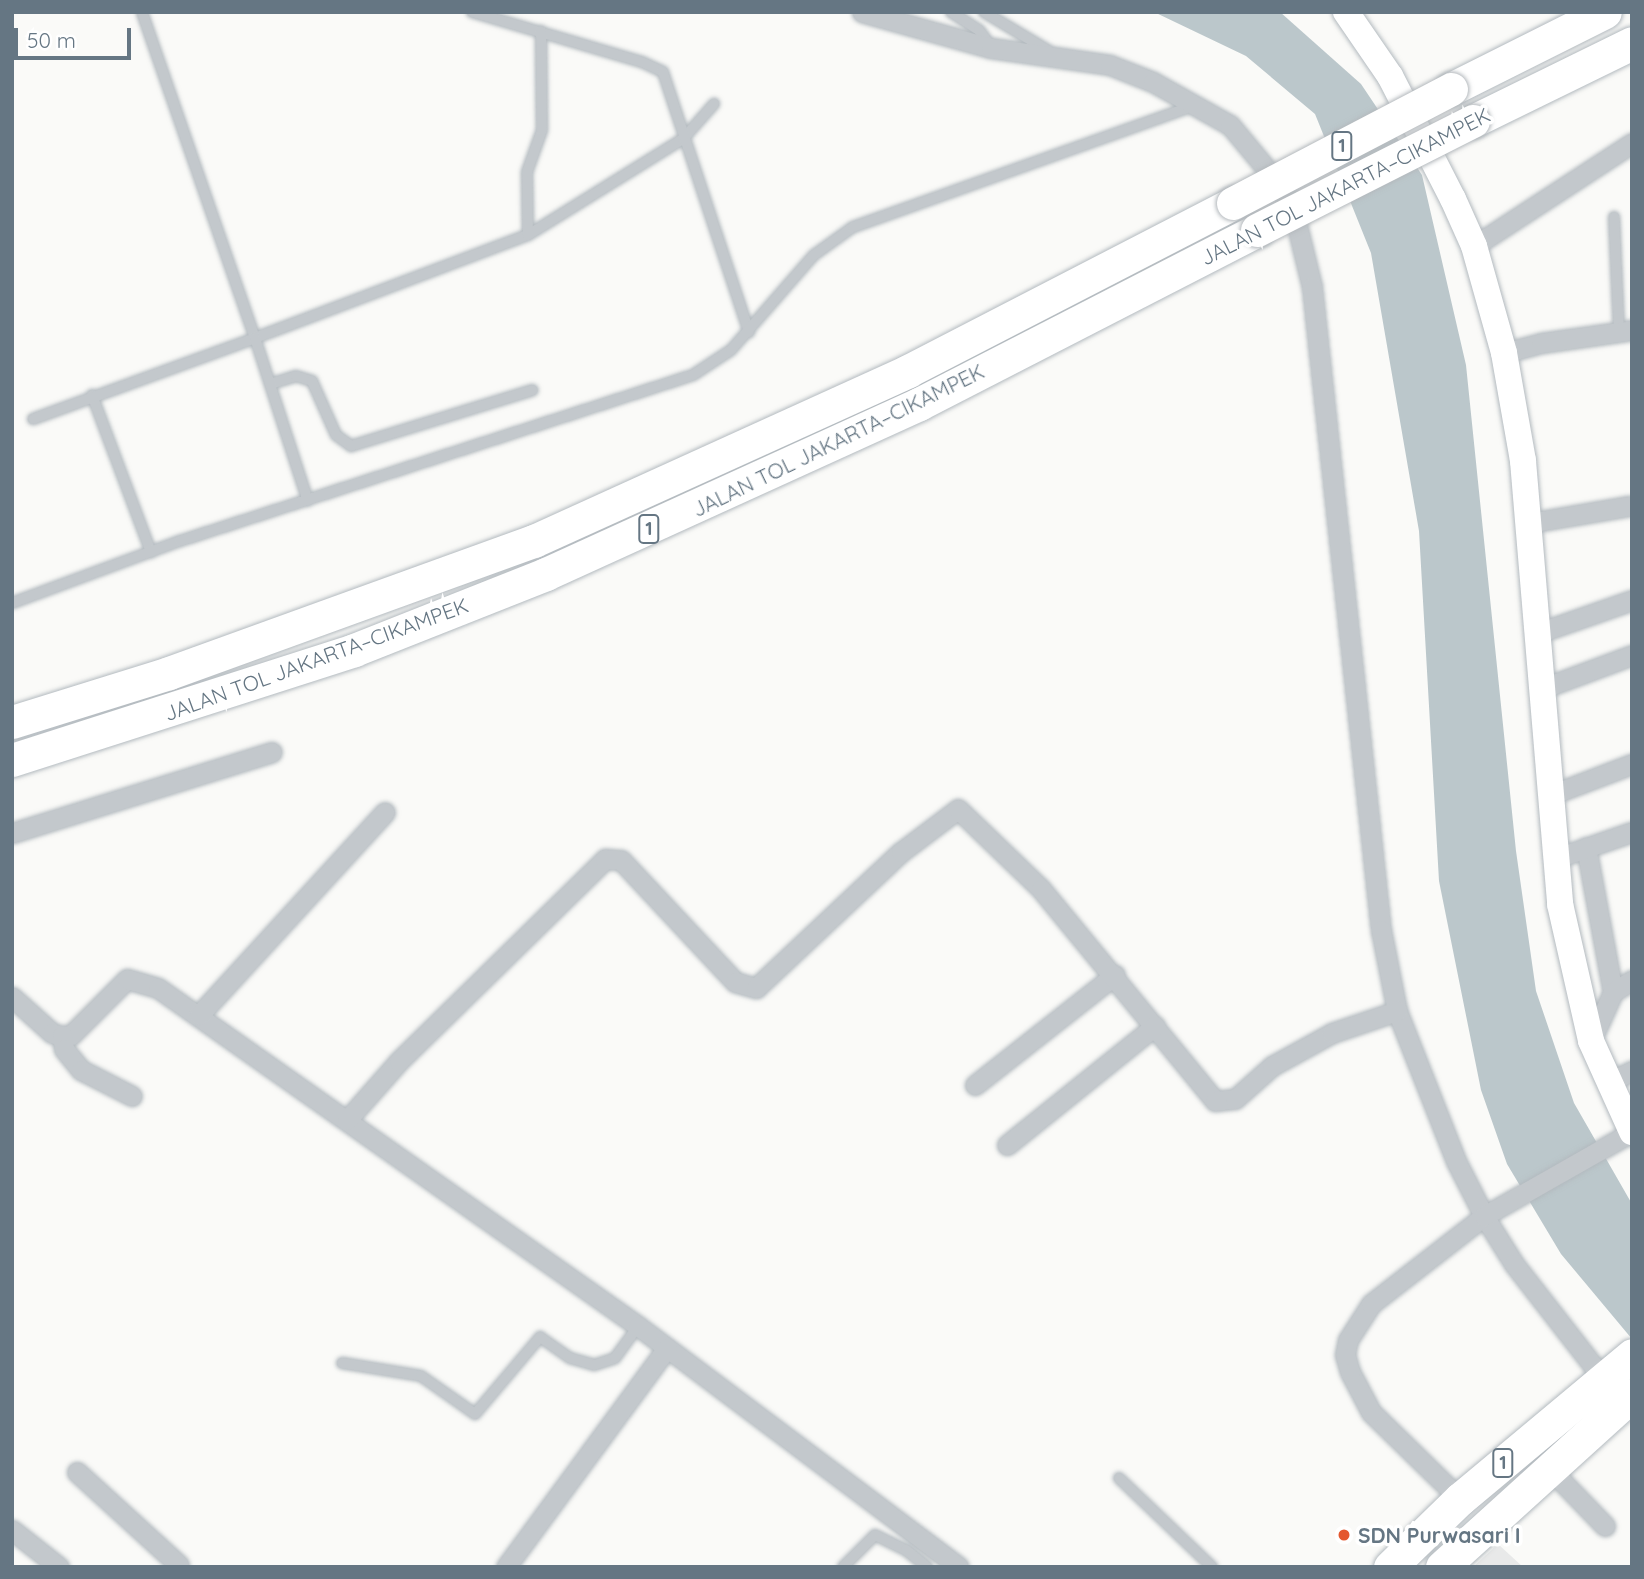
<!DOCTYPE html>
<html>
<head>
<meta charset="utf-8">
<style>
  body { margin:0 }
  #map { position:relative; width:1644px; height:1579px; overflow:hidden; background:#fafaf8; font-family:Quicksand,sans-serif }
  div>[style] { position:absolute }
  [style*='--x'] { left:calc(var(--x)*1px); top:calc(var(--y)*1px); width:calc(var(--w)*1px); rotate:calc(var(--a)*1deg) }
  .built>* { inset:0; background:#e8e9e9 }
  .water>* { inset:0; background:#bbc7cb }
  .roads { filter:drop-shadow(0 0 2px #b3babf) drop-shadow(0 0 2px #b3babf) }
  .lane>* { height:10px; margin:-5px; padding:0 5px; transform-origin:5px; border-radius:5px; background:#c3c8cc }
  .street>* { height:19px; margin:-9.5px; padding:0 9.5px; transform-origin:9.5px; border-radius:9.5px; background:#c3c8cc }
  .secondary>* { height:26px; margin:-13px; padding:0 13px; transform-origin:13px; border-radius:13px; background:#fff }
  .highway>* { height:33px; margin:-16.5px; padding:0 16.5px; transform-origin:16.5px; border-radius:16.5px; background:#fff }
  .bridges { filter:drop-shadow(0 0 2px #b4b9bd) drop-shadow(0 0 2px #b4b9bd) }
  .highway-bridge>* { height:33px; margin:-16.5px; padding:0 16.5px; transform-origin:16.5px; border-radius:16.5px; background:#fff }
  .dots>* { width:19px; height:19px; translate:-50% -50%; box-sizing:border-box; border:4px solid #fff; border-radius:50% }
  span { translate:-50% -50%; white-space:nowrap; text-align:center; line-height:1.15; -webkit-text-stroke:7px #fff; paint-order:stroke }
  .shield-label span { padding:2px 5px; background:#fff; border:2px solid; border-radius:5px; -webkit-text-stroke-width:0 }
  .shield-label { font-size:19px; color:#657683; font-weight:700 }
  .street-label { font-size:21px; color:#657683 }
  .poi-label { font-size:21px; color:#657683; font-weight:700 }
  .left { translate:0 -50%; text-align:left }
  .frame { position:absolute; inset:0; border:14px solid #657683; pointer-events:none }
  .scale { position:absolute; left:14px; top:28px; width:117px; height:32px; box-sizing:border-box; border:4px solid #657683; border-top:0; padding-left:9px; font-size:21px; line-height:24px; white-space:nowrap; color:#657683; -webkit-text-stroke:5px #fff; paint-order:stroke }
</style>
</head>
<body>
<div id="map">
  <div class="built">
    <i style="clip-path:polygon(1498px 1544px,1523px 1567px,1473px 1567px)"></i>
  </div>
  <div class="water">
    <i style="clip-path:polygon(1154px 12px,1280px 12px,1361px 84px,1422px 175px,1466px 365px,1516px 851px,1536px 991px,1574px 1103px,1632px 1204px,1632px 1339px,1561px 1254px,1507px 1164px,1481px 1090px,1439px 881px,1419px 531px,1371px 253px,1315px 114px,1246px 56px)"></i>
  </div>
  <div class="roads">
    <div class="lane">
      <i style="--x:142;--y:12;--w:345;--a:70.9"></i>
      <i style="--x:255;--y:338;--w:292;--a:-20.7"></i>
      <i style="--x:528;--y:235;--w:182;--a:-31.8"></i>
      <i style="--x:683;--y:139;--w:47;--a:-48.5"></i>
      <i style="--x:472;--y:12;--w:177;--a:16.4"></i>
      <i style="--x:642;--y:62;--w:23;--a:25"></i>
      <i style="--x:663;--y:72;--w:274;--a:71.7"></i>
      <i style="--x:951;--y:12;--w:33;--a:33"></i>
      <i style="--x:979;--y:30;--w:17;--a:54"></i>
      <i style="--x:984;--y:12;--w:76;--a:31"></i>
      <i style="--x:1614;--y:217;--w:115;--a:87.5"></i>
      <i style="--x:528;--y:235;--w:63;--a:-90.9"></i>
      <i style="--x:527;--y:172;--w:45;--a:-70.3"></i>
      <i style="--x:542;--y:130;--w:99;--a:-90.6"></i>
      <i style="--x:270;--y:384;--w:27;--a:-17"></i>
      <i style="--x:296;--y:376;--w:17;--a:17"></i>
      <i style="--x:312;--y:381;--w:59;--a:66"></i>
      <i style="--x:336;--y:435;--w:19;--a:36"></i>
      <i style="--x:351;--y:446;--w:190;--a:-17.1"></i>
      <i style="--x:92;--y:395;--w:168;--a:69.4"></i>
      <i style="--x:33;--y:419;--w:236;--a:-20"></i>
      <i style="--x:255;--y:338;--w:171;--a:72"></i>
      <i style="--x:12;--y:603;--w:179;--a:-20.3"></i>
      <i style="--x:180;--y:541;--w:539;--a:-17.93"></i>
      <i style="--x:693;--y:375;--w:45;--a:-33.3"></i>
      <i style="--x:731;--y:350;--w:126;--a:-48.9"></i>
      <i style="--x:814;--y:255;--w:48;--a:-35.7"></i>
      <i style="--x:853;--y:227;--w:361;--a:-19.6"></i>
      <i style="--x:342;--y:1363;--w:80;--a:9.3"></i>
      <i style="--x:421;--y:1376;--w:66;--a:35.1"></i>
      <i style="--x:475;--y:1414;--w:101;--a:-49.8"></i>
      <i style="--x:540;--y:1337;--w:37;--a:35"></i>
      <i style="--x:570;--y:1358;--w:25;--a:16"></i>
      <i style="--x:594;--y:1365;--w:22;--a:-18"></i>
      <i style="--x:615;--y:1358;--w:39;--a:-54"></i>
      <i style="--x:1119;--y:1478;--w:129;--a:43.7"></i>
      <i style="--x:843;--y:1567;--w:45;--a:-45"></i>
      <i style="--x:875;--y:1535;--w:34;--a:26"></i>
      <i style="--x:906;--y:1550;--w:27;--a:39"></i>
    </div>
    <div class="street">
      <i style="--x:862;--y:12;--w:134;--a:15.6"></i>
      <i style="--x:991;--y:48;--w:120;--a:8.1"></i>
      <i style="--x:1110;--y:65;--w:46;--a:21.6"></i>
      <i style="--x:1153;--y:82;--w:88;--a:29.2"></i>
      <i style="--x:1230;--y:125;--w:77;--a:50.3"></i>
      <i style="--x:1279;--y:184;--w:29;--a:61"></i>
      <i style="--x:1293;--y:209;--w:80;--a:76.3"></i>
      <i style="--x:1312;--y:287;--w:647;--a:83.88"></i>
      <i style="--x:1381;--y:930;--w:83;--a:78.8"></i>
      <i style="--x:1397;--y:1011;--w:163;--a:68.5"></i>
      <i style="--x:1457;--y:1163;--w:59;--a:63"></i>
      <i style="--x:1484;--y:1216;--w:57;--a:58"></i>
      <i style="--x:1514;--y:1264;--w:155;--a:52.1"></i>
      <i style="--x:1474;--y:246;--w:189;--a:-33.1"></i>
      <i style="--x:1504;--y:353;--w:38;--a:-15"></i>
      <i style="--x:1541;--y:343;--w:92;--a:-8.1"></i>
      <i style="--x:1529;--y:523;--w:102;--a:-9.6"></i>
      <i style="--x:1538;--y:633;--w:100;--a:-19.3"></i>
      <i style="--x:1541;--y:689;--w:97;--a:-20.5"></i>
      <i style="--x:1548;--y:796;--w:90;--a:-20.9"></i>
      <i style="--x:12;--y:833;--w:272;--a:-17.3"></i>
      <i style="--x:1586;--y:847;--w:147;--a:79.5"></i>
      <i style="--x:1554;--y:859;--w:83;--a:-19.1"></i>
      <i style="--x:12;--y:997;--w:54;--a:42"></i>
      <i style="--x:52;--y:1033;--w:10;--a:17"></i>
      <i style="--x:62;--y:1036;--w:9;--a:-6"></i>
      <i style="--x:71;--y:1035;--w:79;--a:-45"></i>
      <i style="--x:127;--y:979;--w:32;--a:16"></i>
      <i style="--x:158;--y:988;--w:587;--a:35.15"></i>
      <i style="--x:638;--y:1326;--w:401;--a:36.9"></i>
      <i style="--x:199;--y:1015;--w:275;--a:-47.5"></i>
      <i style="--x:62;--y:1036;--w:13;--a:81"></i>
      <i style="--x:64;--y:1049;--w:27;--a:51"></i>
      <i style="--x:81;--y:1070;--w:57;--a:27"></i>
      <i style="--x:1591;--y:1041;--w:54;--a:-65.8"></i>
      <i style="--x:1613;--y:992;--w:22;--a:-32"></i>
      <i style="--x:1608;--y:1083;--w:27;--a:-27"></i>
      <i style="--x:975;--y:1085;--w:178;--a:-38.2"></i>
      <i style="--x:347;--y:1120;--w:79;--a:-48.6"></i>
      <i style="--x:399;--y:1061;--w:289;--a:-44.4"></i>
      <i style="--x:605;--y:859;--w:16;--a:4"></i>
      <i style="--x:621;--y:860;--w:167;--a:46.9"></i>
      <i style="--x:735;--y:982;--w:22;--a:16"></i>
      <i style="--x:756;--y:988;--w:199;--a:-43.2"></i>
      <i style="--x:901;--y:852;--w:71;--a:-37"></i>
      <i style="--x:958;--y:809;--w:115;--a:43.9"></i>
      <i style="--x:1041;--y:889;--w:274;--a:50.6"></i>
      <i style="--x:1215;--y:1101;--w:20;--a:-6"></i>
      <i style="--x:1235;--y:1099;--w:50;--a:-41.7"></i>
      <i style="--x:1272;--y:1066;--w:68;--a:-28.8"></i>
      <i style="--x:1332;--y:1033;--w:69;--a:-18.7"></i>
      <i style="--x:1007;--y:1145;--w:190;--a:-38.8"></i>
      <i style="--x:1548;--y:1467;--w:82;--a:46"></i>
      <i style="--x:77;--y:1472;--w:138;--a:42.4"></i>
      <i style="--x:1460;--y:1499;--w:124;--a:-135.7"></i>
      <i style="--x:1371;--y:1412;--w:45;--a:-117.7"></i>
      <i style="--x:1350;--y:1372;--w:18;--a:-106"></i>
      <i style="--x:1345;--y:1355;--w:15;--a:-79"></i>
      <i style="--x:1348;--y:1340;--w:43;--a:-57.4"></i>
      <i style="--x:1371;--y:1304;--w:143;--a:-37.9"></i>
      <i style="--x:1484;--y:1216;--w:170;--a:-29.6"></i>
      <i style="--x:12;--y:1530;--w:60;--a:38.2"></i>
      <i style="--x:506;--y:1567;--w:272;--a:-53.7"></i>
    </div>
    <div class="secondary">
      <i style="--x:1346;--y:12;--w:78;--a:55.5"></i>
      <i style="--x:1390;--y:76;--w:138;--a:62.9"></i>
      <i style="--x:1453;--y:199;--w:51;--a:65.9"></i>
      <i style="--x:1474;--y:246;--w:111;--a:74.3"></i>
      <i style="--x:1504;--y:353;--w:110;--a:80"></i>
      <i style="--x:1523;--y:461;--w:445;--a:85.2"></i>
      <i style="--x:1560;--y:904;--w:140;--a:77.2"></i>
      <i style="--x:1591;--y:1041;--w:100;--a:65.7"></i>
    </div>
    <div class="highway">
      <i style="--x:1451;--y:89;--w:172;--a:-26.6"></i>
      <i style="--x:1473;--y:121;--w:177;--a:-26.1"></i>
      <i style="--x:12;--y:722;--w:164;--a:-17.3"></i>
      <i style="--x:169;--y:673;--w:388;--a:-19.9"></i>
      <i style="--x:534;--y:541;--w:411;--a:-24.4"></i>
      <i style="--x:908;--y:371;--w:366;--a:-27.3"></i>
      <i style="--x:12;--y:760;--w:359;--a:-17.8"></i>
      <i style="--x:354;--y:650;--w:206;--a:-21.6"></i>
      <i style="--x:546;--y:574;--w:410;--a:-24.5"></i>
      <i style="--x:919;--y:404;--w:380;--a:-27.2"></i>
      <i style="--x:1390;--y:1567;--w:98;--a:-44.2"></i>
      <i style="--x:1460;--y:1499;--w:224;--a:-39.9"></i>
      <i style="--x:1442;--y:1567;--w:256;--a:-42.2"></i>
    </div>
  </div>
  <div class="bridges">
    <div class="highway-bridge">
      <i style="--x:1233;--y:203;--w:246;--a:-27.6"></i>
      <i style="--x:1257;--y:230;--w:242;--a:-26.8"></i>
    </div>
  </div>
  <div class="dots">
    <i style="left:1344px;top:1535px;background:#e4572e"></i>
  </div>
  <div class="shield-label">
    <span style="left:1342px;top:146px">1</span>
    <span style="left:649px;top:529px">1</span>
    <span style="left:1503px;top:1463px">1</span>
  </div>
  <div class="street-label">
    <span style="left:1345px;top:186px;rotate:-27deg">JALAN TOL JAKARTA–CIKAMPEK</span>
    <span style="left:838px;top:440px;rotate:-26deg">JALAN TOL JAKARTA–CIKAMPEK</span>
    <span style="left:316px;top:659px;rotate:-20deg">JALAN TOL JAKARTA–CIKAMPEK</span>
  </div>
  <div class="poi-label">
    <span class="left" style="left:1358px;top:1535px">SDN Purwasari I</span>
  </div>
  <div class="frame"></div>
  <div class="scale">50 m</div>
</div>
</body>
</html>
